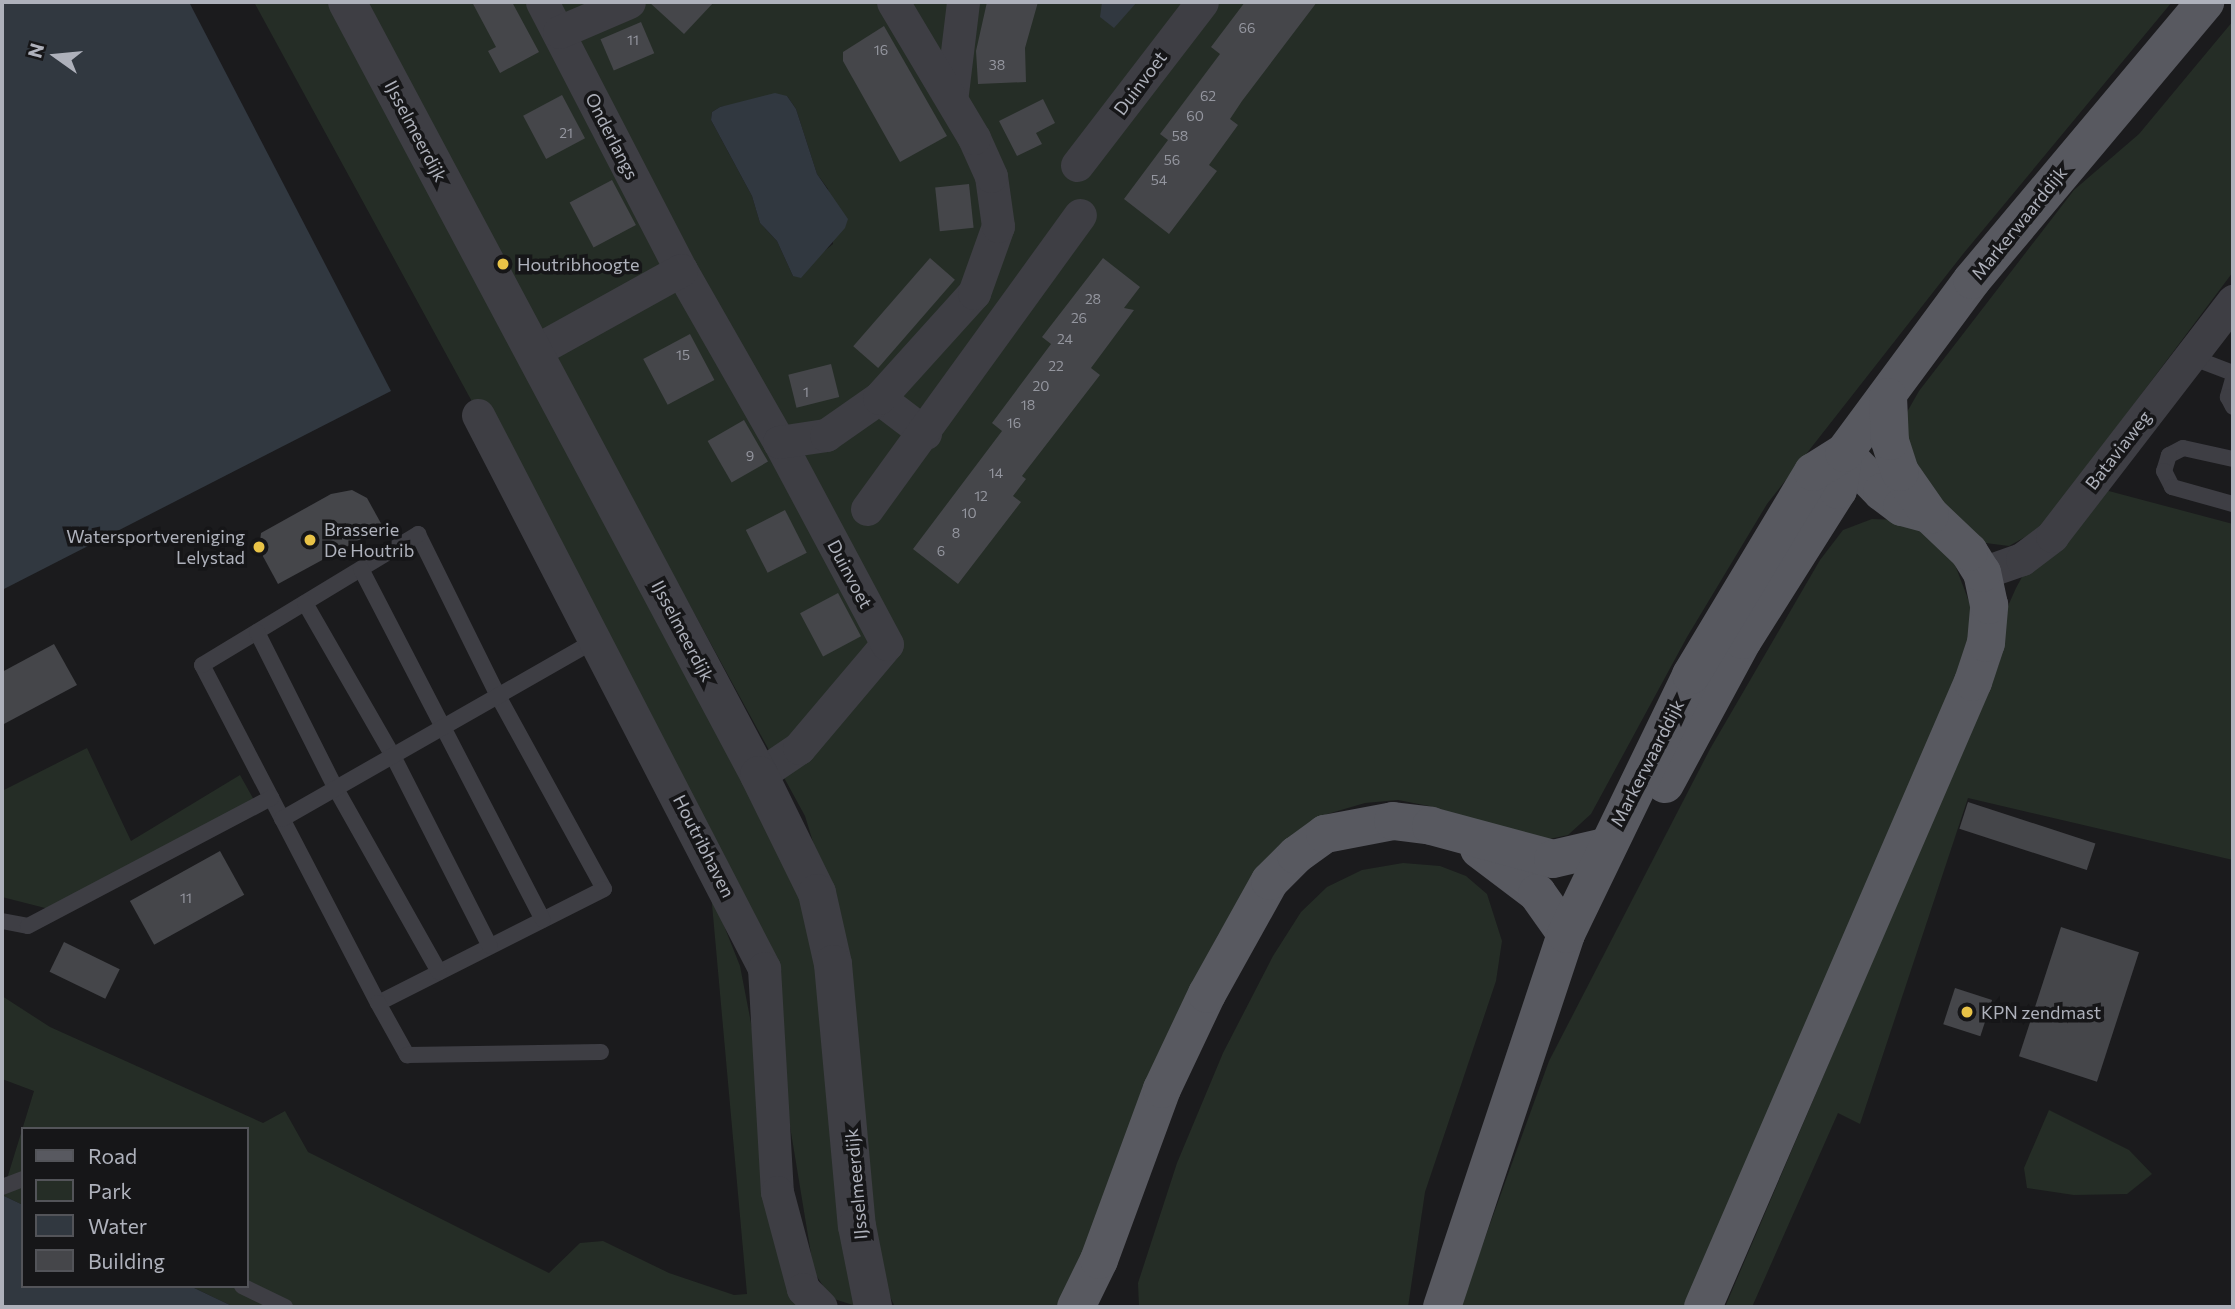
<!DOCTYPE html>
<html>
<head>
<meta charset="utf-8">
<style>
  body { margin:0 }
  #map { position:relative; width:2235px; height:1309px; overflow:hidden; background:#1b1b1d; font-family:Commissioner,sans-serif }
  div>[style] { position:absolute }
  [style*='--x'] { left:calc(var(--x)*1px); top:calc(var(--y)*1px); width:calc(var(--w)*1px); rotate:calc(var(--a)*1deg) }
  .green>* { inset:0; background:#252d26 }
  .water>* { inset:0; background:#313840 }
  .building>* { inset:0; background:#45464a; transform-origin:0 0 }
  .service>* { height:16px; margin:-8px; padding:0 8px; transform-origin:8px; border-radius:8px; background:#3e3e44 }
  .minor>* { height:33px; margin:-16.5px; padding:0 16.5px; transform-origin:16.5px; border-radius:16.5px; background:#3e3e44 }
  .tertiary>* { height:38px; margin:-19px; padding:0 19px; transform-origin:19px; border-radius:19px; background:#3e3e44 }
  .primary>* { height:38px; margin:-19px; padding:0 19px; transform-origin:19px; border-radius:19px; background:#585960 }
  .dots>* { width:19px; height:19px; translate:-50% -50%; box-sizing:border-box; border:4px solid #161618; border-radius:50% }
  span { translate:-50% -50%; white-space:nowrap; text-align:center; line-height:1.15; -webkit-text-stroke:7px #161618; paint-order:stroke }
  .number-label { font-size:14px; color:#94969f }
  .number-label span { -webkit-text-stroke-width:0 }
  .street-label { font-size:18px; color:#aeb1bb }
  .poi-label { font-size:18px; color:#aeb1bb }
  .left { translate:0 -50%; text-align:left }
  .right { translate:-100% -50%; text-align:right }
  .frame { position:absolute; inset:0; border:4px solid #aeb1bb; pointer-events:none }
  .legend { position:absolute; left:21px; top:1127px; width:228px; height:161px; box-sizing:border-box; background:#161618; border:2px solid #535459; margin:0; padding:9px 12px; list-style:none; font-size:21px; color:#aeb1bb }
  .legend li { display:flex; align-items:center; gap:14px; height:35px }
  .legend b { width:35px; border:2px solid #535459 }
  .north { position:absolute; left:21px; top:21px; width:70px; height:70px; -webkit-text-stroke:5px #161618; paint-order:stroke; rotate:285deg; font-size:19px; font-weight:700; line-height:28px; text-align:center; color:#aeb1bb }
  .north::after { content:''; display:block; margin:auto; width:24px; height:32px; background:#aeb1bb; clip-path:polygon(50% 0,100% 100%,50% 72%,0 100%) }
</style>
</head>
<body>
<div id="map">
  <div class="green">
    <i style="clip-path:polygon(254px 2px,334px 2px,753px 786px,821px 949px,859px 1307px,831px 1298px,814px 1272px,761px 950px,672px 768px)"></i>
    <i style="clip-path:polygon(evenodd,360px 2px,2172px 2px,1963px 254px,1767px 504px,1687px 637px,1591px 814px,1568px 835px,1545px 840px,1429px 806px,1398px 800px,1365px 803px,1324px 815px,1263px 864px,1218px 935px,1171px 1029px,1067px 1307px,895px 1307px,871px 1258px,846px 949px,805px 816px,360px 2px,787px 96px,796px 109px,817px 174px,828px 189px,833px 244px,793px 276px,777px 241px,760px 223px,752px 196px,711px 120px,712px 112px,720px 107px,787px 96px)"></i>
    <i style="clip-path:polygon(2233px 21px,2233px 272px,2041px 528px,2009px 546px,1978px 542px,1915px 469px,1903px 419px,1919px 391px,2074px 190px,2139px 134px)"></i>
    <i style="clip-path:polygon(2105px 490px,2233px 524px,2233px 860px,1968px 798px,1860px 1124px,1838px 1113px,1752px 1307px,1725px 1307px,1999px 664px,2008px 606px,2016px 588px,2022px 577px,2064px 545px)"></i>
    <i style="clip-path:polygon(1872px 519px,1898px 520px,1924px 531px,1952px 557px,1973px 612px,1965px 655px,1693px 1307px,1460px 1307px,1549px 1061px,1710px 749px,1820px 560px,1843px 530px)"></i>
    <i style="clip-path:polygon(87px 748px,131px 841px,240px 775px,254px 800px,53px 910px,2px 897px,2px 791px)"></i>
    <i style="clip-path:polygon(1403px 863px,1440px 866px,1466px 876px,1487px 894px,1502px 941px,1496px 981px,1425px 1192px,1408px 1307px,1139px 1307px,1138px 1283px,1177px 1163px,1223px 1053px,1273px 956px,1301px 912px,1327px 887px,1362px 870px)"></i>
    <i style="clip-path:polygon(711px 893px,740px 966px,806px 1307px,234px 1307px,190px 1286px,247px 1286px,247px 1129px,23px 1129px,23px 1205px,2px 1195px,34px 1091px,2px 1079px,2px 996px,50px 1027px,263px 1123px,285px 1111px,308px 1152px,549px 1273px,580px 1243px,603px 1241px,669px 1273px,734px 1295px,747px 1294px)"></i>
    <i style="clip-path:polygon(2049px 1110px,2129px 1150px,2152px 1174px,2127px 1194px,2074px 1195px,2027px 1188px,2024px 1168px)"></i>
  </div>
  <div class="water">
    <i style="clip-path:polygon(2px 2px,189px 2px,391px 391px,2px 590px)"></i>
    <i style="clip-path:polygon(1102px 2px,1137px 2px,1114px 28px,1100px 17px)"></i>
    <i style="clip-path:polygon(775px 93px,787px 96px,796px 109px,817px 174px,848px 219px,845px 228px,801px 278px,793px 276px,777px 241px,760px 223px,752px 196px,711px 120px,712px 112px,720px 107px)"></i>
    <i style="clip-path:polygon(2px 1195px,23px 1205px,23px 1286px,190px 1286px,234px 1307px,2px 1307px)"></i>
  </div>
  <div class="building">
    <i style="clip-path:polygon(472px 2px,512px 2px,539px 52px,500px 73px,488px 51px,496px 47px)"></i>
    <i style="clip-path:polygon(649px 2px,714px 2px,684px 34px)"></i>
    <i style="clip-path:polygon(987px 2px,1038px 2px,1025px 48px,1026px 82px,978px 84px,976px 51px)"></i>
    <i style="clip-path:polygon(1245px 2px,1317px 2px,1242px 101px,1230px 119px,1238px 125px,1209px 165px,1217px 171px,1169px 234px,1124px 199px,1168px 140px,1160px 134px,1220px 54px,1211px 47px)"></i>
    <i style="left:641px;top:22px;width:34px;height:44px;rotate:67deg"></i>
    <i style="clip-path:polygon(884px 26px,947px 136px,900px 162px,843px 61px,843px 52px)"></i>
    <i style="left:562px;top:95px;width:49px;height:44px;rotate:62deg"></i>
    <i style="clip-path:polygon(1043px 99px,1055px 123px,1036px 133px,1042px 144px,1017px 156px,999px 121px)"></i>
    <i style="left:612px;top:180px;width:51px;height:48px;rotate:62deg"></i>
    <i style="left:969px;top:184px;width:44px;height:34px;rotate:84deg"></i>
    <i style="left:930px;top:258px;width:33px;height:117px;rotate:41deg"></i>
    <i style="clip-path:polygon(1103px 258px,1140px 287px,1124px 308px,1134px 310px,1091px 368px,1100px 375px,1022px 476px,1026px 479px,1013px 496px,1021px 502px,958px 584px,913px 549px,1002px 431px,992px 423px,1051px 344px,1042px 337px)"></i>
    <i style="left:690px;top:334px;width:52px;height:53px;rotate:62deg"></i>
    <i style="left:831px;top:364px;width:34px;height:44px;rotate:76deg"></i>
    <i style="left:744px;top:420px;width:48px;height:42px;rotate:60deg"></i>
    <i style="clip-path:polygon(352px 490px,367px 498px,383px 527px,278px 584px,259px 549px,261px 533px,331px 494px)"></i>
    <i style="left:785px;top:510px;width:48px;height:44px;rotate:63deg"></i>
    <i style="left:838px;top:593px;width:49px;height:43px;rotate:62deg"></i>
    <i style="clip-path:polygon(54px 644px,77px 685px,2px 725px,2px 672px)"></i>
    <i style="left:1968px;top:802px;width:134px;height:28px;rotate:18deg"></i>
    <i style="left:220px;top:851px;width:50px;height:103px;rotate:61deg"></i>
    <i style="left:2061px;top:927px;width:82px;height:136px;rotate:18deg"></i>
    <i style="left:64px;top:942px;width:62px;height:33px;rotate:26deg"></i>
    <i style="left:1955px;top:988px;width:39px;height:38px;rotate:18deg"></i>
  </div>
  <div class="service">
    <i style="--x:2191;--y:357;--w:45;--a:20.9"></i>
    <i style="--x:2233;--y:379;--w:19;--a:106"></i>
    <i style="--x:2228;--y:397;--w:11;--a:63"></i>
    <i style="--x:2233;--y:459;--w:51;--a:-167.6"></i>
    <i style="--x:2183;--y:448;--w:16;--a:153"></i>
    <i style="--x:2169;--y:455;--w:17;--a:107"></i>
    <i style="--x:2164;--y:471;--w:18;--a:63"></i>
    <i style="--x:2172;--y:487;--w:63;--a:15.6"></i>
    <i style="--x:418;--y:534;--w:181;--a:63.7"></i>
    <i style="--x:498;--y:696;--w:220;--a:61.2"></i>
    <i style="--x:604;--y:889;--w:253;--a:153.2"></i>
    <i style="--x:378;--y:1003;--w:381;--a:-117.5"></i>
    <i style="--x:202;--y:665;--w:253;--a:-31.2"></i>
    <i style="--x:361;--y:569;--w:395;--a:62.6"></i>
    <i style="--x:305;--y:603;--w:177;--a:60.1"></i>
    <i style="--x:393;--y:756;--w:213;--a:63"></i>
    <i style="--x:257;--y:632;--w:176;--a:63.3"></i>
    <i style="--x:336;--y:789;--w:210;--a:60.6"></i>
    <i style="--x:282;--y:819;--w:361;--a:-29.7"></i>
    <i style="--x:2;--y:921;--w:26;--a:11"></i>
    <i style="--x:28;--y:926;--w:275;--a:-27.8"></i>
    <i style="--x:378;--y:1003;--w:60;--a:60.9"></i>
    <i style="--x:407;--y:1055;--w:194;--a:-0.9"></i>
    <i style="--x:2;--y:1187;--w:22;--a:-21"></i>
    <i style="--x:242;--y:1286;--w:48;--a:26"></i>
  </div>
  <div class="minor">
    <i style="--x:542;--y:2;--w:302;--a:62.6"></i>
    <i style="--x:681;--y:270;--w:198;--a:60.3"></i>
    <i style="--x:559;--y:32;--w:76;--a:-23.2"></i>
    <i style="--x:952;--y:93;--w:92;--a:-83.1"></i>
    <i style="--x:1077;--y:165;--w:205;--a:-52.5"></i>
    <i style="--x:535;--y:351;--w:167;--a:-29"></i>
    <i style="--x:879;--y:398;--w:58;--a:37.3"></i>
    <i style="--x:478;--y:415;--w:623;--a:62.65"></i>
    <i style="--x:764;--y:968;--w:224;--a:86.7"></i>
    <i style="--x:777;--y:1192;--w:100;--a:75"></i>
    <i style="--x:803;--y:1289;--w:25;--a:45"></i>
    <i style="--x:867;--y:509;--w:363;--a:-54.1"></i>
    <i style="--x:1982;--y:573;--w:42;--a:-19.3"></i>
    <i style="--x:2022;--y:559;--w:38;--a:-37"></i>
    <i style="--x:2052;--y:536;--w:297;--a:-52.4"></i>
    <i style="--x:759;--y:775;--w:48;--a:-34"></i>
    <i style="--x:799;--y:748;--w:136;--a:-49.8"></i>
    <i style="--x:887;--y:644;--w:229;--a:-118.1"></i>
    <i style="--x:779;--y:442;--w:48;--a:-8.5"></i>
    <i style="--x:826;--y:435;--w:65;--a:-34.9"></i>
    <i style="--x:879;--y:398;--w:142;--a:-47.9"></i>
    <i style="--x:974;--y:293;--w:71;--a:-70.3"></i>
    <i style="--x:998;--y:226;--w:50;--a:-98"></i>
    <i style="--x:991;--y:176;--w:42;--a:-114.1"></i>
    <i style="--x:974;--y:138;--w:158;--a:-120.8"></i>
  </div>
  <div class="tertiary">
    <i style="--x:347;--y:2;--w:876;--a:61.94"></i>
    <i style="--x:759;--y:775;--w:131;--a:63.8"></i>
    <i style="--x:817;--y:893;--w:73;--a:77.3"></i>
    <i style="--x:833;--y:964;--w:263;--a:84.8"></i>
    <i style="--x:857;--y:1226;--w:83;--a:78.8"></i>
  </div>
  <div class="primary">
    <i style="--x:1844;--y:453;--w:54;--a:45.7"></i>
    <i style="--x:1882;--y:492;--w:25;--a:37"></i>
    <i style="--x:1902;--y:507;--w:27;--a:15"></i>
    <i style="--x:1665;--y:784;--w:164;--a:-61.6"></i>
    <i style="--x:1743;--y:640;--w:178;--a:-57.7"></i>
    <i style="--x:1838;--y:490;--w:37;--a:-81"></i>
    <i style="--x:1479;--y:849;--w:73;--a:37.2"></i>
    <i style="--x:1537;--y:893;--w:50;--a:54.7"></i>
    <i style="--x:1076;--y:1307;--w:52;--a:-63.9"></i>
    <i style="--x:1099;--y:1260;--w:182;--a:-69.8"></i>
    <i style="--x:1162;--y:1089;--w:105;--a:-64.7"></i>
    <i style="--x:1207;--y:994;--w:129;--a:-60.9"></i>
    <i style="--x:1270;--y:881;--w:37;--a:-45"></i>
    <i style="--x:1296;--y:855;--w:36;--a:-36"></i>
    <i style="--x:1325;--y:834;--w:69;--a:-10.8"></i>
    <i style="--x:1393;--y:821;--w:38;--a:7"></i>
    <i style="--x:1431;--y:826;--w:126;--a:15.1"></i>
    <i style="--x:1553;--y:859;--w:53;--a:-13"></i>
    <i style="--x:1442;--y:1307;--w:393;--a:-71.6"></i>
    <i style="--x:1566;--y:934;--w:288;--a:-64.2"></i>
    <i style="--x:1691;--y:675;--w:237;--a:-59"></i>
    <i style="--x:1813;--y:472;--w:36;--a:-32"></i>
    <i style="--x:1844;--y:453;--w:215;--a:-53.5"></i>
    <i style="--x:1972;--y:280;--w:363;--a:-50"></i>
    <i style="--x:1703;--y:1307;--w:681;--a:-66.64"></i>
    <i style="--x:1973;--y:682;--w:41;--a:-71.6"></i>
    <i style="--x:1986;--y:643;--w:38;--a:-85"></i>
    <i style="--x:1989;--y:605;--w:33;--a:-102"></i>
    <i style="--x:1982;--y:573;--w:25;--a:-122"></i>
    <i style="--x:1969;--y:552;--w:54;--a:-136.5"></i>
    <i style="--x:1930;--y:515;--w:52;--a:-124.9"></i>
    <i style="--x:1900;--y:472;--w:33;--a:-108"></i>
    <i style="--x:1890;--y:441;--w:44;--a:-92.6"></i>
  </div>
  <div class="dots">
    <i style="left:503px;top:264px;background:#e9c347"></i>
    <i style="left:310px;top:540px;background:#e9c347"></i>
    <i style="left:259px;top:547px;background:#e9c347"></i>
    <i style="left:1967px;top:1012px;background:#e9c347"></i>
  </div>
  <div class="number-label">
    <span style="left:1247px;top:28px">66</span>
    <span style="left:633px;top:40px">11</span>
    <span style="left:881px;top:50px">16</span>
    <span style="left:997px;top:65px">38</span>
    <span style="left:1208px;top:96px">62</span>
    <span style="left:1195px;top:116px">60</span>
    <span style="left:566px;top:133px">21</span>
    <span style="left:1180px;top:136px">58</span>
    <span style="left:1172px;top:160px">56</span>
    <span style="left:1159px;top:180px">54</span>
    <span style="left:1093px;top:299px">28</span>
    <span style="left:1079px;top:318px">26</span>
    <span style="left:1065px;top:339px">24</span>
    <span style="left:683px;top:355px">15</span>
    <span style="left:1056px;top:366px">22</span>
    <span style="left:1041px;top:386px">20</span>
    <span style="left:806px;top:392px">1</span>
    <span style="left:1028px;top:405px">18</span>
    <span style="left:1014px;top:423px">16</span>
    <span style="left:750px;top:456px">9</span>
    <span style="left:996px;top:473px">14</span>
    <span style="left:981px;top:496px">12</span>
    <span style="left:969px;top:513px">10</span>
    <span style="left:956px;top:533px">8</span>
    <span style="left:941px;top:551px">6</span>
    <span style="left:186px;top:898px">11</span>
  </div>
  <div class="street-label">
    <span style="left:1140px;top:83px;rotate:-53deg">Duinvoet</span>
    <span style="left:416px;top:131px;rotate:62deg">IJsselmeerdijk</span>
    <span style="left:612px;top:136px;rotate:63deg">Onderlangs</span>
    <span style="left:2019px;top:223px;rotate:-51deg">Markerwaarddijk</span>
    <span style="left:2118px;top:450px;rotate:-52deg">Bataviaweg</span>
    <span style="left:850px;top:574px;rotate:62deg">Duinvoet</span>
    <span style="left:683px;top:631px;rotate:62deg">IJsselmeerdijk</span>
    <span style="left:1647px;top:763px;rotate:-63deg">Markerwaarddijk</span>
    <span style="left:704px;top:846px;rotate:63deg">Houtribhaven</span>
    <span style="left:856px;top:1184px;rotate:-95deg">IJsselmeerdijk</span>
  </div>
  <div class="poi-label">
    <span class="left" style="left:517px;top:264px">Houtribhoogte</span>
    <span class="left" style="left:324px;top:540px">Brasserie<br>De Houtrib</span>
    <span class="right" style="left:245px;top:547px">Watersportvereniging<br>Lelystad</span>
    <span class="left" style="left:1981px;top:1012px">KPN zendmast</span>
  </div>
  <div class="frame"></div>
  <ul class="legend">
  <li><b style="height:9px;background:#585960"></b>Road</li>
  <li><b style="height:19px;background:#252d26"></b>Park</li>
  <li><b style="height:19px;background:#313840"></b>Water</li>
  <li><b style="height:19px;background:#45464a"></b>Building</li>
  </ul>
  <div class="north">N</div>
</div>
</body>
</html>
